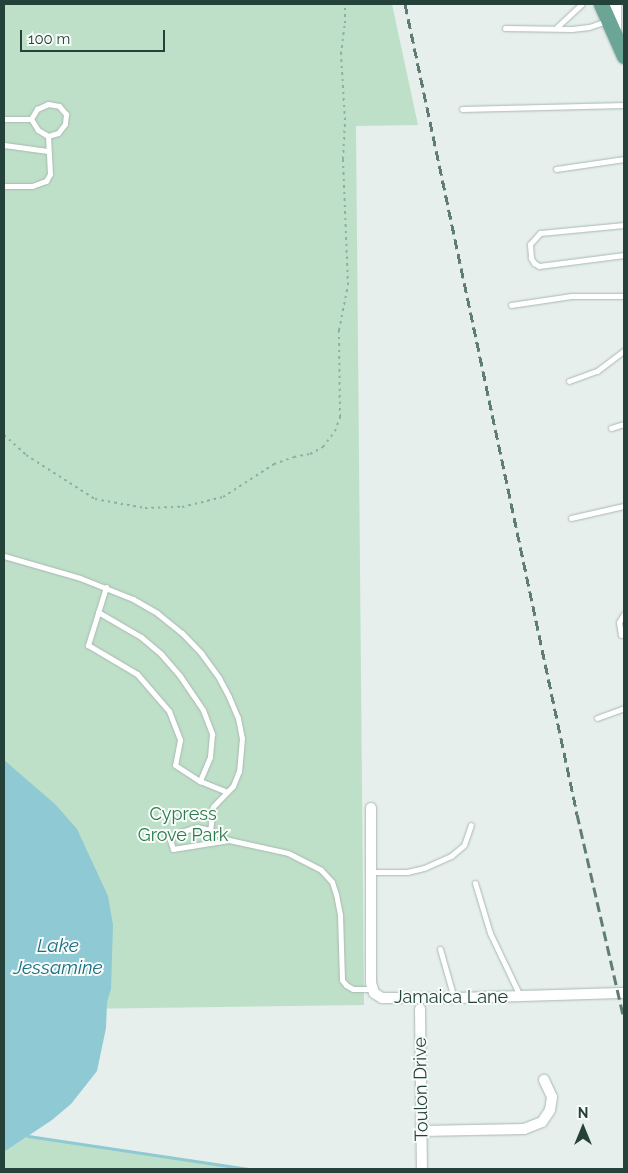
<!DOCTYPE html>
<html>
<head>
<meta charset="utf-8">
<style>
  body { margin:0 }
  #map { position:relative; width:628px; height:1173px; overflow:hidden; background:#e6efeb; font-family:Raleway,sans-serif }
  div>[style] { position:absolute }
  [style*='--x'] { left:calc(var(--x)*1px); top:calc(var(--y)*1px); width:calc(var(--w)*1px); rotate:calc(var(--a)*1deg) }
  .green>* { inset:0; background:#bfe0c8 }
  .water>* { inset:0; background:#8ec9d4 }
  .stream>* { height:3px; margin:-1.5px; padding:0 1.5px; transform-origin:1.5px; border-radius:1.5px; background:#8ec9d4 }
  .path>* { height:2px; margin-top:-1px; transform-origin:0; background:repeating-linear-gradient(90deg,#86b3a5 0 2.5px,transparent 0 6.5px) }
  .roads { filter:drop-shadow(0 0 1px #a8b8b2) drop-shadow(0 0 1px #a8b8b2) }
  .lane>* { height:5px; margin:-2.5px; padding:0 2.5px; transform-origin:2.5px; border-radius:2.5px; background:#fff }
  .street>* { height:10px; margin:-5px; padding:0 5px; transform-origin:5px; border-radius:5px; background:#fff }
  .secondary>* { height:14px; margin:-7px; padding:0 7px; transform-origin:7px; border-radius:7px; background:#fff }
  .primary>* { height:15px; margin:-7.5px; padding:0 7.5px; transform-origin:7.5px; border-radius:7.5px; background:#6aa596 }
  .rail>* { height:3px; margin-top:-1.5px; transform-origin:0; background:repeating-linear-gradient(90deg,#5f7d75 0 10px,transparent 0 15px) }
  span { translate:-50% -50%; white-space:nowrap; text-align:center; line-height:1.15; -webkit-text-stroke:4px #f7fbf9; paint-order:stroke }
  .park-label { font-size:18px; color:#2d7a4b }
  .street-label { font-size:18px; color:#24423a }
  .water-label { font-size:19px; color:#1c6f80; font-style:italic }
  .frame { position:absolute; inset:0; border:5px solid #24423a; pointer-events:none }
  .north { position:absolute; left:558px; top:1103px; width:50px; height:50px; -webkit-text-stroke:4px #f7fbf9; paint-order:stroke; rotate:0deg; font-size:14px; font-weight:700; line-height:20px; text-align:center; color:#24423a }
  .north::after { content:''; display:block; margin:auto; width:18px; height:22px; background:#24423a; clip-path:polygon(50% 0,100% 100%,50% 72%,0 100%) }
  .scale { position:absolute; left:20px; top:30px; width:145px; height:22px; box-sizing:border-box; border:2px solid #24423a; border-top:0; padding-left:6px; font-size:15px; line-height:18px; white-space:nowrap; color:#24423a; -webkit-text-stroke:4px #f7fbf9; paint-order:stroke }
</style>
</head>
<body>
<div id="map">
  <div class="green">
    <i style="clip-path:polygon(4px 4px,392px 4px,418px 125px,356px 126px,364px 1005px,4px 1010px)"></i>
    <i style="clip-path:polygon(28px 1136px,99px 1148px,247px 1169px,4px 1169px,4px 1152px)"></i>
  </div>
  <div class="water">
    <i style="clip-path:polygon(4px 760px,55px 804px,77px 829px,108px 896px,113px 925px,111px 989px,107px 1002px,106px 1028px,97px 1071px,71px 1104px,52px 1120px,4px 1152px)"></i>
  </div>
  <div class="stream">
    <i style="--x:28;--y:1136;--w:223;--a:8.5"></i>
  </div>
  <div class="path">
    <i style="--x:4;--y:435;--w:30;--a:42"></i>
    <i style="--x:26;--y:455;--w:82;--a:32.5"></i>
    <i style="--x:95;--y:499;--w:51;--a:10.2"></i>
    <i style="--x:145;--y:508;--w:37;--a:-2"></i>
    <i style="--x:182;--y:507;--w:42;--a:-13.7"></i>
    <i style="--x:223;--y:497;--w:61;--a:-32.9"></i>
    <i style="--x:274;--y:464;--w:21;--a:-19"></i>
    <i style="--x:294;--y:457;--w:16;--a:-11"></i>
    <i style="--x:310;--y:454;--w:15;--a:-28"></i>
    <i style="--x:323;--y:447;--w:20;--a:-53"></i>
    <i style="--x:335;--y:431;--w:15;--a:-70"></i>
    <i style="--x:340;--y:417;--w:87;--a:-90.7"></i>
    <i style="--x:339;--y:330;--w:46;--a:-78.7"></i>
    <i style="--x:348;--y:285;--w:126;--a:-92.3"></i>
    <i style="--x:343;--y:159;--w:39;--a:-87"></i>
    <i style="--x:345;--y:120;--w:66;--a:-93.5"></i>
    <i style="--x:341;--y:54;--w:31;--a:-83"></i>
    <i style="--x:345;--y:23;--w:19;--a:-90"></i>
  </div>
  <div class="roads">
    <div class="lane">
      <i style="--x:557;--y:27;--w:34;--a:-43"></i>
      <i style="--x:505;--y:28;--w:67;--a:0.9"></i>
      <i style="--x:572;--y:29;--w:17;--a:-7"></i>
      <i style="--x:589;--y:27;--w:18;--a:-19"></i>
      <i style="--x:48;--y:104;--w:11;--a:10"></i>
      <i style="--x:59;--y:106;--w:11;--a:49"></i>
      <i style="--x:66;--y:114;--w:10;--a:96"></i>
      <i style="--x:65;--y:124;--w:11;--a:128"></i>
      <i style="--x:58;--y:133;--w:10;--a:163"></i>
      <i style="--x:48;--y:136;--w:12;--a:-149"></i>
      <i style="--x:38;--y:130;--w:13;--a:-122"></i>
      <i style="--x:31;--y:119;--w:12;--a:-59"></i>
      <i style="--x:37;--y:109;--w:12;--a:-24"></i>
      <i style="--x:462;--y:109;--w:162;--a:-1.4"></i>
      <i style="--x:4;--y:119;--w:27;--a:0"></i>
      <i style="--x:4;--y:145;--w:44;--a:7.8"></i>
      <i style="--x:556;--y:169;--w:69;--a:-8.4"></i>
      <i style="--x:4;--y:186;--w:28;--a:0"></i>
      <i style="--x:32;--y:186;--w:15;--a:-20"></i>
      <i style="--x:46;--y:181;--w:8;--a:-60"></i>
      <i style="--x:50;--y:174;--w:38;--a:-93"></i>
      <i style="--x:624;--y:225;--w:84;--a:174.6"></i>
      <i style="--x:540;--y:233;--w:15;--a:132"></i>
      <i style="--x:530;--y:244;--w:14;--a:86"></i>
      <i style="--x:531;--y:258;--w:6;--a:59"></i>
      <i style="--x:534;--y:263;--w:6;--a:31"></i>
      <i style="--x:539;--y:266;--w:86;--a:-7.4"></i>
      <i style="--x:511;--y:305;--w:61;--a:-8.5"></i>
      <i style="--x:571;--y:296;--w:53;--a:0"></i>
      <i style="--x:569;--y:381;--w:30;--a:-20"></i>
      <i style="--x:597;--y:371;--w:34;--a:-37"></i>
      <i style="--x:611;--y:428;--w:14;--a:-17"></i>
      <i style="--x:571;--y:518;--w:54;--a:-12.8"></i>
      <i style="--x:4;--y:556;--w:79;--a:16.1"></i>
      <i style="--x:80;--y:578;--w:57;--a:21.6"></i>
      <i style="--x:133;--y:599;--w:28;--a:30"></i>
      <i style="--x:157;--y:613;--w:32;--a:39"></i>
      <i style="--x:182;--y:633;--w:28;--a:46"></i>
      <i style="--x:201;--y:653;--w:31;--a:54"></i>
      <i style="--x:219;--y:678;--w:21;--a:62"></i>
      <i style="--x:229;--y:697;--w:23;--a:67"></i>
      <i style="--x:238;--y:718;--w:20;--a:79"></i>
      <i style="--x:242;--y:738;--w:33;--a:95"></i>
      <i style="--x:239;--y:771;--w:16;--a:112"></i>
      <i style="--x:233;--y:786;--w:29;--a:134"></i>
      <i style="--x:213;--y:807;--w:23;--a:97"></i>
      <i style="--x:106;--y:587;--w:61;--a:107.2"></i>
      <i style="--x:88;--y:645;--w:57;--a:30.6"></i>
      <i style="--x:137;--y:674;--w:49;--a:49.1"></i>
      <i style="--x:169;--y:711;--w:31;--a:69"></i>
      <i style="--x:180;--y:740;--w:25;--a:101"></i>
      <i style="--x:175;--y:765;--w:30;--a:33"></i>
      <i style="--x:200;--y:781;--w:29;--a:22"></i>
      <i style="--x:98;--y:612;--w:50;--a:30.2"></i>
      <i style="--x:141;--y:637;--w:26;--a:40"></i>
      <i style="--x:161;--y:654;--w:29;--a:49"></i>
      <i style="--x:180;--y:676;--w:41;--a:55.9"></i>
      <i style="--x:203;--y:710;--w:26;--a:69"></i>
      <i style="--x:212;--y:734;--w:23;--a:95"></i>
      <i style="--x:210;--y:757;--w:26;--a:113"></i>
      <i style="--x:621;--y:635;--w:13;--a:-99"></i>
      <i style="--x:619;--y:622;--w:9;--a:-58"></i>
      <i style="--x:597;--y:718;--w:29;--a:-20"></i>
      <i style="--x:229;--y:840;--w:57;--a:170.9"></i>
      <i style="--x:173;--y:849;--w:9;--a:-108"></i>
      <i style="--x:170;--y:840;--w:8;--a:-50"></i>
      <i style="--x:175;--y:834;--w:23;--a:-18"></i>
      <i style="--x:197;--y:827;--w:13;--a:13"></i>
      <i style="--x:210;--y:830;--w:21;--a:28"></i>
      <i style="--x:229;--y:840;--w:60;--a:12.4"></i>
      <i style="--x:288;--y:853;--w:37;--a:27"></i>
      <i style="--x:321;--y:870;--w:16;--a:47"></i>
      <i style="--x:332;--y:882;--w:13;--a:72"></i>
      <i style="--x:336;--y:894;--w:21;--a:79"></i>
      <i style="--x:340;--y:915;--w:65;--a:88.2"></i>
      <i style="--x:342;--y:980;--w:6;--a:51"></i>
      <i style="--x:346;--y:985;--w:8;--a:30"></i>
      <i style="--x:353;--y:989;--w:20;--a:0"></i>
      <i style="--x:371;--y:872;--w:36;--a:0"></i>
      <i style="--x:407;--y:872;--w:17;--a:-13"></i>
      <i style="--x:424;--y:868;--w:30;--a:-24"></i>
      <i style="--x:451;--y:856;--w:17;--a:-40"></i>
      <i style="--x:464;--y:845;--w:21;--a:-71"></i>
      <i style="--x:475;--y:883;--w:52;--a:73.3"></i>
      <i style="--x:490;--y:933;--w:70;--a:64.5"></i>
      <i style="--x:440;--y:949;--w:51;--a:74.1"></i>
    </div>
    <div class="street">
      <i style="--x:371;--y:808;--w:175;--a:90"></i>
      <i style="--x:371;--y:983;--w:10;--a:73"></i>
      <i style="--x:374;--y:993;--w:9;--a:32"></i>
      <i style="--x:382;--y:998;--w:72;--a:0"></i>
      <i style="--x:454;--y:998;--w:170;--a:-1.7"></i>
      <i style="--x:420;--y:1009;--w:160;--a:89.3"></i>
      <i style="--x:422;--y:1131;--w:102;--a:-1.1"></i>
      <i style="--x:524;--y:1129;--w:19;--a:-21"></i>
      <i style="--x:542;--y:1122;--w:14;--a:-56"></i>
      <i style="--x:550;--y:1110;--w:13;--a:-81"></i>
      <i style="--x:552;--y:1097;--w:19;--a:-115"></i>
    </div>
    <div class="secondary">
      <i style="--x:614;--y:4;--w:29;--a:90"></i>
    </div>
    <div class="primary">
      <i style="--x:601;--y:4;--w:57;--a:66.1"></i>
    </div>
  </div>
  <div class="rail">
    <i style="--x:405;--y:4;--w:828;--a:78.01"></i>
    <i style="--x:577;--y:814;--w:210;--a:77.1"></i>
  </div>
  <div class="park-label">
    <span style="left:183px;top:825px">Cypress<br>Grove Park</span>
  </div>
  <div class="street-label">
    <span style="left:451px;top:997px">Jamaica Lane</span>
    <span style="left:421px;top:1089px;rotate:-91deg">Toulon Drive</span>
  </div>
  <div class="water-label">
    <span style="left:58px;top:957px">Lake<br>Jessamine</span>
  </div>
  <div class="frame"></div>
  <div class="north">N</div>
  <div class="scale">100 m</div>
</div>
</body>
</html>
